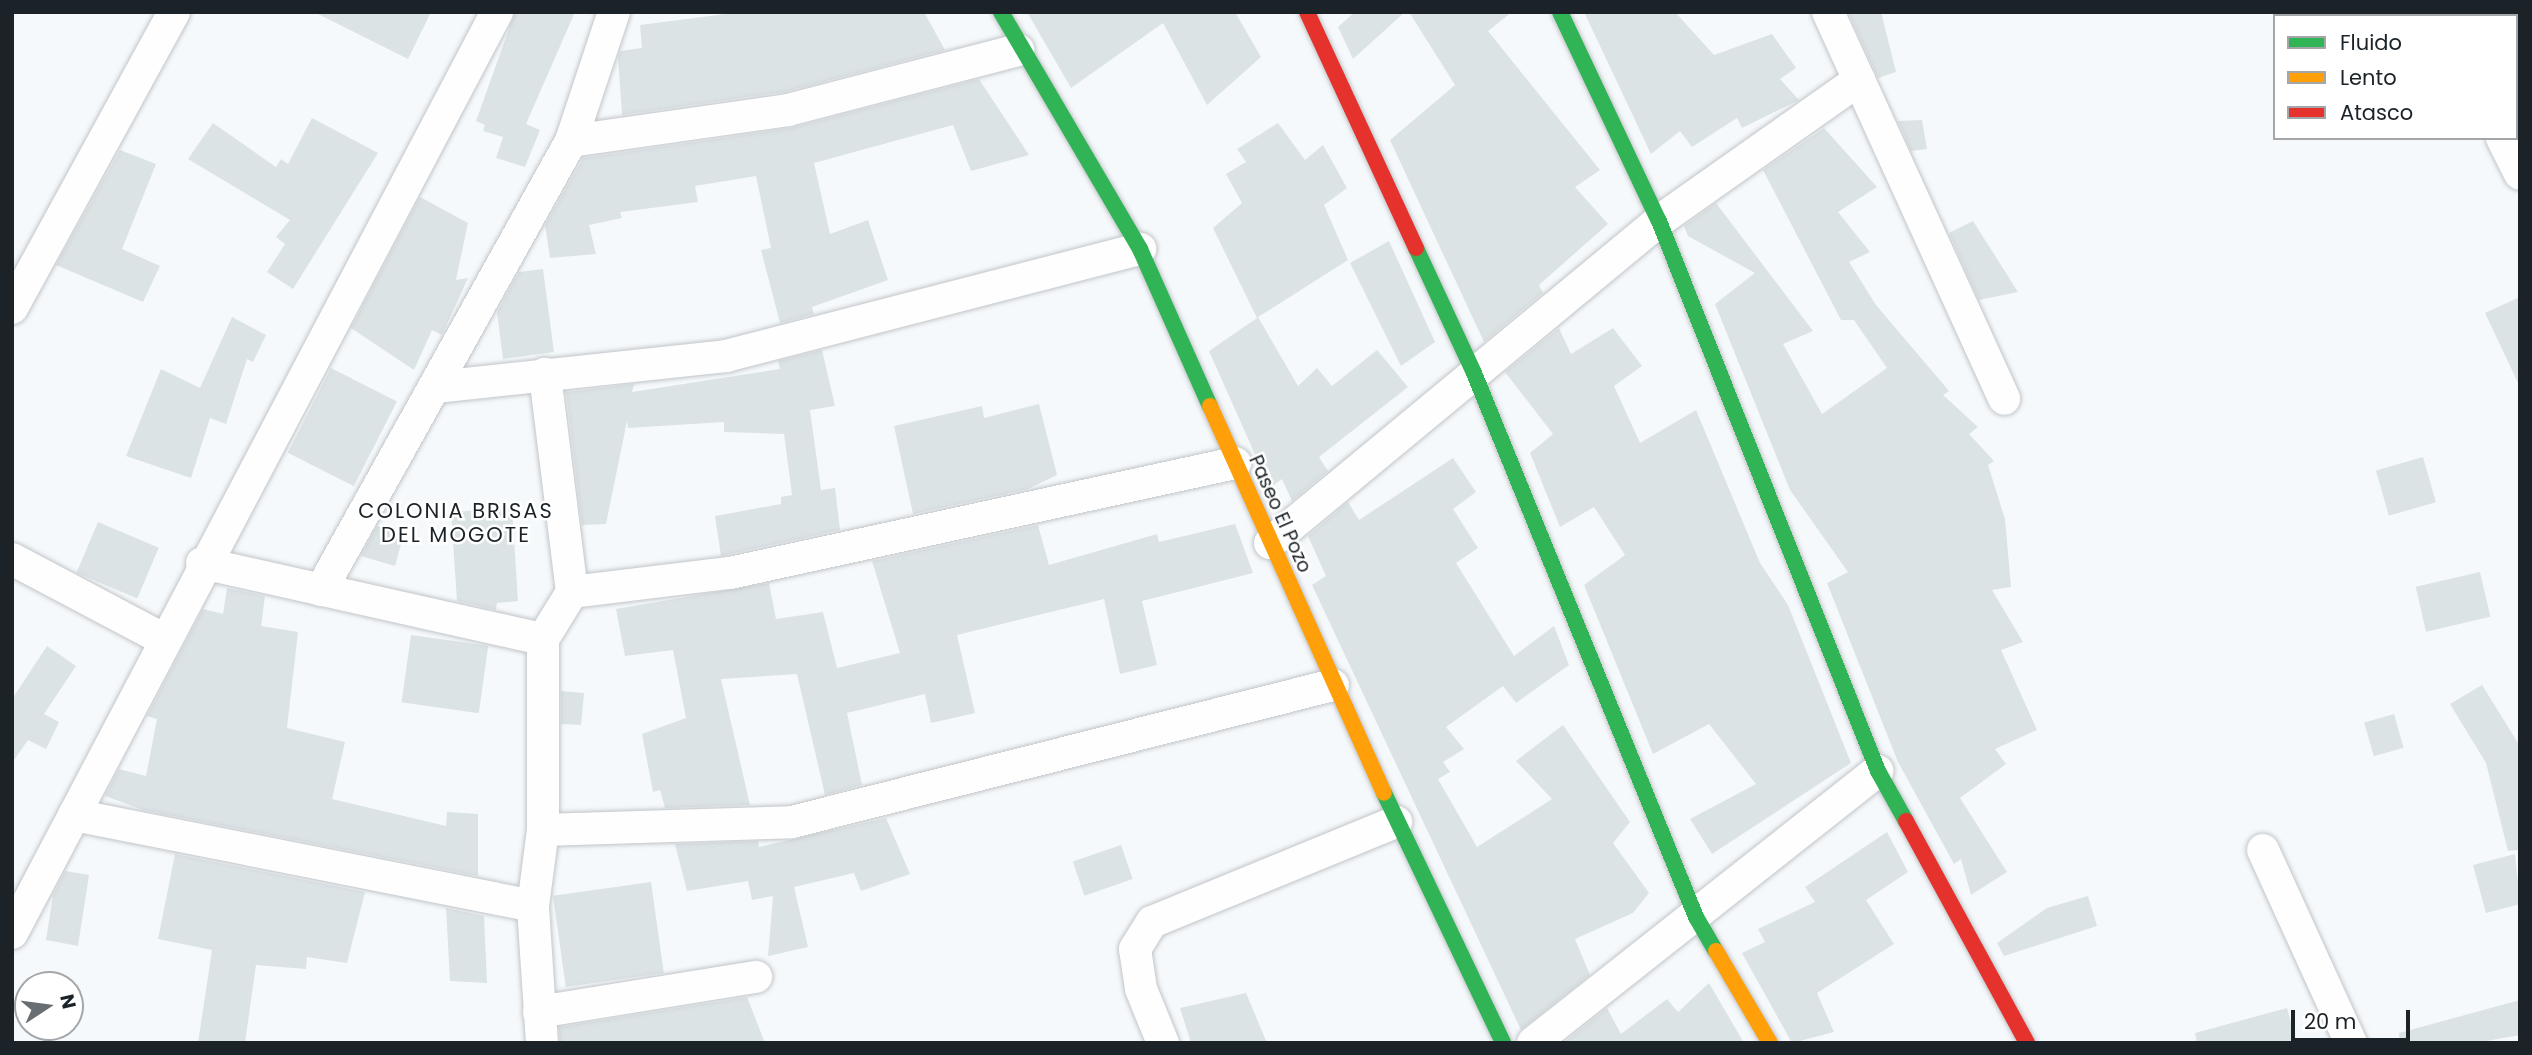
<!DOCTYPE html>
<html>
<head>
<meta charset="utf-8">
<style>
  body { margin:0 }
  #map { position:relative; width:2532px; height:1055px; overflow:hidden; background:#f6f9fb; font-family:Poppins,sans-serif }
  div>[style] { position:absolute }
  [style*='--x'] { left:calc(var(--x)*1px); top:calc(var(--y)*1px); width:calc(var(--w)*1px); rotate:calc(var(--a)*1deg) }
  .building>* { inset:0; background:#dce3e5; transform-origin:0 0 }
  .roads { filter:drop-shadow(0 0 2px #c1c5c9) drop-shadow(0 0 2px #c1c5c9) }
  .street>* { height:32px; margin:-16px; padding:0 16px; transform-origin:16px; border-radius:16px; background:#fefefe }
  .fast>* { height:16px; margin:-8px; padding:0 8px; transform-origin:8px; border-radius:8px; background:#30b455 }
  .slow>* { height:16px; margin:-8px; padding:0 8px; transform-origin:8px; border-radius:8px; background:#ff9f0a }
  .jam>* { height:16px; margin:-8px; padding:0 8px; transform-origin:8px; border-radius:8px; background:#e5322d }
  span { translate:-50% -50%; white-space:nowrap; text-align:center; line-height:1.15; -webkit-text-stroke:5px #fff; paint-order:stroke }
  .street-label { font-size:19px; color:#1b2328 }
  .neighbourhood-label { font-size:21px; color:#1b2328; letter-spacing:2px }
  .frame { position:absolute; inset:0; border:14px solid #1b2328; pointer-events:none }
  .legend { position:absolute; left:2273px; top:14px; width:245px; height:126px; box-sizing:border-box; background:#fff; border:2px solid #a4a7a9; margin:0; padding:9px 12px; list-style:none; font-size:21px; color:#1b2328 }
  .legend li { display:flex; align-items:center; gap:14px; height:35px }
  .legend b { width:35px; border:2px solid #a4a7a9 }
  .north { position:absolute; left:14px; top:971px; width:70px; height:70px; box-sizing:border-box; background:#fff; border:2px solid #a4a7a9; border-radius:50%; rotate:77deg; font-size:19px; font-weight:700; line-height:28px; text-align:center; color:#1b2328 }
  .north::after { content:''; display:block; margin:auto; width:24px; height:32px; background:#686e72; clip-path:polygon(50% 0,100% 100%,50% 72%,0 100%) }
  .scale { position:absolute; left:2291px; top:1010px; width:119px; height:32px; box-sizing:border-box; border:4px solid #1b2328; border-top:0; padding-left:9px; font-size:21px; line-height:24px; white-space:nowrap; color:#1b2328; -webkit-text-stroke:5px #fff; paint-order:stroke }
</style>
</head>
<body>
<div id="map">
  <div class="building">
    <i style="clip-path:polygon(314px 12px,431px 12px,408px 59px)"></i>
    <i style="clip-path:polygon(515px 12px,575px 12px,526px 124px,540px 130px,525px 167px,496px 158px,503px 137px,483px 131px,485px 125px,476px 121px)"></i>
    <i style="clip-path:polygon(741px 12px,924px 12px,945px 50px,784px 92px,622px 115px,618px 58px,620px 51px,642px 48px,640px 25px)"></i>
    <i style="clip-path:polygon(1027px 12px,1235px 12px,1261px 57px,1207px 105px,1163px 23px,1071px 88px)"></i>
    <i style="clip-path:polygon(1355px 12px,1405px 12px,1353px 59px,1338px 27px)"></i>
    <i style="clip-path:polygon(1409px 12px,1512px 12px,1488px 31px,1600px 170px,1575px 187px,1608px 224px,1539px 285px,1543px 293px,1484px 342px,1390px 140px,1455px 85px)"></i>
    <i style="clip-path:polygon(1584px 12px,1675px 12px,1714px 55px,1772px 34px,1796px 68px,1780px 79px,1799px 100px,1742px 128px,1737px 118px,1692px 147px,1680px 131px,1651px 154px)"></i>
    <i style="clip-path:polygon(1848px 12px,1881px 12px,1896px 72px,1878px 78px)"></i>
    <i style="clip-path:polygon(979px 79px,1029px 155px,971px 171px,953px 125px,814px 163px,830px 234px,868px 220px,888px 280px,812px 307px,814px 314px,780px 323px,761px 250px,771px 248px,756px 176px,695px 186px,698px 202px,620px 212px,622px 218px,589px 225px,596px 254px,550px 258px,545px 225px,583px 158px,791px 128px)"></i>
    <i style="clip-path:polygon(312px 118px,378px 153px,293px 289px,267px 272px,285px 244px,276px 237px,290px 220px,188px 159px,213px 123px,276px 167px,281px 159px,288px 164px)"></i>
    <i style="clip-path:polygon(1922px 120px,1927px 149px,1911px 151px,1898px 121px)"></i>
    <i style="clip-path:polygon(1278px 123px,1305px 160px,1323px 145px,1347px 188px,1324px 205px,1348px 260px,1258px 317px,1298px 386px,1317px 368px,1332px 386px,1377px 350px,1408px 387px,1319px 457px,1328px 471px,1292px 501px,1282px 479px,1270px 488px,1209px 351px,1257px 318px,1213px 228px,1242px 203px,1226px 174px,1246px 162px,1237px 149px)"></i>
    <i style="clip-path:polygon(1824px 128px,1877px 187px,1838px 212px,1870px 252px,1849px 262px,1876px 305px,1949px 391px,1943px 395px,1978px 427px,1969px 434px,1994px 461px,1988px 465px,2005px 519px,2011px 587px,1992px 590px,2023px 642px,2001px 650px,2037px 730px,1995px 749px,2006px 764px,1960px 798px,2007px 872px,1971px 895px,1961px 859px,1954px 864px,1898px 762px,1827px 583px,1848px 572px,1790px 490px,1715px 304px,1755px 273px,1688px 236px,1684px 226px,1716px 203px,1813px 331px,1783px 344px,1822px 414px,1887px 368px,1854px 320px,1841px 320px,1763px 170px)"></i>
    <i style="clip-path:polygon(120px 150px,156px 164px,122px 249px,160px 266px,143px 302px,56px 265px)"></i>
    <i style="clip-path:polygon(420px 197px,468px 223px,456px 280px,468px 278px,442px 335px,432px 330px,414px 370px,351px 328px)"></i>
    <i style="clip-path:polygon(1973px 221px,2018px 292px,1979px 300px,1949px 233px)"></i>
    <i style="clip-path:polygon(1389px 241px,1435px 342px,1401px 366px,1350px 263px)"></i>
    <i style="clip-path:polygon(543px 269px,554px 352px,503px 359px,497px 312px,519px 272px)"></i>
    <i style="clip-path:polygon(2520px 297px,2520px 387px,2485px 313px)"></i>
    <i style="clip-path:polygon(232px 317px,266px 335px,253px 362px,247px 359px,226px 424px,210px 418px,191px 478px,126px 456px,161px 369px,200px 388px)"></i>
    <i style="clip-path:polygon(1559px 328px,1571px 354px,1613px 328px,1642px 366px,1614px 386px,1640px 443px,1696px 410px,1760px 563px,1788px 605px,1851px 763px,1712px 854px,1690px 819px,1756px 784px,1709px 724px,1653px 754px,1584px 585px,1625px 555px,1594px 507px,1560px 527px,1530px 453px,1553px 434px,1505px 372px)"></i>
    <i style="clip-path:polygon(822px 350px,835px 406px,810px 410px,821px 490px,835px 488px,840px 530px,721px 556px,715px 516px,781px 504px,781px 497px,792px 495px,784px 434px,724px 432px,724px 422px,628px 428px,627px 421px,606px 524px,582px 525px,566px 392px,634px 384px,632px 392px,780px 369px,778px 361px)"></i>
    <i style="left:331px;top:368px;width:74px;height:95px;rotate:27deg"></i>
    <i style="clip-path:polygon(1039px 404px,1057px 475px,1028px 489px,913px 514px,894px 426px,982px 406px,984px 418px)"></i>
    <i style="left:2423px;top:457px;width:47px;height:49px;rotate:74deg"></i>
    <i style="clip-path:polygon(1453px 458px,1476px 492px,1453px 509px,1478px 548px,1456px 563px,1514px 656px,1554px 626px,1569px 665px,1516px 703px,1503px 686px,1446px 727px,1464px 749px,1443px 762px,1450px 772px,1438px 779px,1477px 847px,1552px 799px,1516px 761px,1563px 725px,1630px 822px,1613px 843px,1649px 893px,1633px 913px,1575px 939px,1590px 975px,1521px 1030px,1312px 585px,1326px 576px,1308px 536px,1348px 502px,1359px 520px)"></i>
    <i style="clip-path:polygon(512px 508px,518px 601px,497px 603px,496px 610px,457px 601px,451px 512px)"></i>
    <i style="left:98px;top:522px;width:66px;height:55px;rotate:23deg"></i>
    <i style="clip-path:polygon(1235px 524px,1253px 573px,1142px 601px,1157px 665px,1120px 674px,1104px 599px,957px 635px,975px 713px,931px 723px,925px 694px,847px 713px,862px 785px,825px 795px,797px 674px,721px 679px,750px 805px,665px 808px,660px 790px,653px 792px,642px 734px,686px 718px,673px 650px,625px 656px,616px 609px,769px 583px,776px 619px,823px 612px,837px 668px,900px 653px,872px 561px,1038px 525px,1049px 565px,1157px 534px,1159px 542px)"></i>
    <i style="clip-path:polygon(377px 526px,404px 533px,395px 566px,361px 556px)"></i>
    <i style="left:2480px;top:572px;width:46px;height:66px;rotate:77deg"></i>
    <i style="clip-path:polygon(227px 588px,265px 596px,261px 626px,298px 632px,287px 728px,345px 742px,332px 799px,446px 826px,447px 812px,478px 814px,478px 876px,143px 810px,105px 796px,119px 769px,146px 776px,157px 719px,147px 716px,203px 609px,223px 614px)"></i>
    <i style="left:411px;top:635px;width:78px;height:68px;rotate:8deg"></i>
    <i style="clip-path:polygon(47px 646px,76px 666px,44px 714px,59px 722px,46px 749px,28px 740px,12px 763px,12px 699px)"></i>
    <i style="clip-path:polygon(2482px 685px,2520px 746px,2520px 850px,2508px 851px,2486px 763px,2450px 704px)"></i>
    <i style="clip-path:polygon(561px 691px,584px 693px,581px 725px,561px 724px)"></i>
    <i style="left:2394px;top:714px;width:35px;height:31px;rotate:74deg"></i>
    <i style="clip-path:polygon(886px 818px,910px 874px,861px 891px,854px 873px,794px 887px,808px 947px,768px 956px,773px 896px,752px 900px,748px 881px,687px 891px,675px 844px,758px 841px,759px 847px)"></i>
    <i style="clip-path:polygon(1887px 832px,1908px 872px,1866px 900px,1894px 944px,1817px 993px,1834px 1032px,1792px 1043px,1742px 953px,1765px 942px,1758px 929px,1815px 902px,1805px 887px)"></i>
    <i style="left:1121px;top:845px;width:36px;height:51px;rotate:71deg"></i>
    <i style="clip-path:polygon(175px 854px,365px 892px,347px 963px,307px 957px,306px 969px,256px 965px,245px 1043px,198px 1043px,212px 950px,158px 939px)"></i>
    <i style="clip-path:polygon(2515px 854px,2520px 904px,2486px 913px,2473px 865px)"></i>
    <i style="clip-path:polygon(65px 871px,89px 875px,78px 946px,46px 940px,53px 895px)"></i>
    <i style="left:651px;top:882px;width:92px;height:99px;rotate:82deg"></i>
    <i style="clip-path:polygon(2088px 896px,2097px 926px,2004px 956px,1997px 943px,2047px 908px)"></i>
    <i style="clip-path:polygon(446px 908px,484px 916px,487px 983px,450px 981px)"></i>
    <i style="clip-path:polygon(1709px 983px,1744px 1043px,1563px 1043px,1607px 1008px,1621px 1034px,1667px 999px,1678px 1012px)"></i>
    <i style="clip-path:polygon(1246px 993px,1267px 1043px,1191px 1043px,1180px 1008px)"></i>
    <i style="clip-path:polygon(747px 997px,765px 1043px,560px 1043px,559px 1027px)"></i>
    <i style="clip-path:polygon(2520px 1000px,2520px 1035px,2476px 1043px,2400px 1043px,2399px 1033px)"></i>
    <i style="clip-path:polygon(2287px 1008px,2297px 1043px,2197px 1043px,2195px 1033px)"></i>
  </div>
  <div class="roads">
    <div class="street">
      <i style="--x:1828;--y:12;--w:425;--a:65.5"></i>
      <i style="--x:2437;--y:12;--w:4;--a:63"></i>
      <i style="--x:2502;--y:138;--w:40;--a:63.4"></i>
      <i style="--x:571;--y:141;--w:219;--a:-8.1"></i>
      <i style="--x:788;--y:110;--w:238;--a:-14.6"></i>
      <i style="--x:12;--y:308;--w:337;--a:-61.3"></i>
      <i style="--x:437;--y:387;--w:291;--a:-6.1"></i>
      <i style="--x:726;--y:356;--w:428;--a:-14.5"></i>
      <i style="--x:1270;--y:543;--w:505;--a:-39.62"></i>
      <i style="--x:1659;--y:221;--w:245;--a:-35.2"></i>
      <i style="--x:12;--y:559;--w:171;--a:27.9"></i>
      <i style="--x:202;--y:563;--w:349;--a:12.6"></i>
      <i style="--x:321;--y:590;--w:514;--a:-60.89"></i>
      <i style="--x:571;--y:141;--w:136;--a:-71.6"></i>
      <i style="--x:572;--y:592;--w:159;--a:-6.9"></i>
      <i style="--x:730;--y:573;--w:517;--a:-12.29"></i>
      <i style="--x:74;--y:815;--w:468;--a:11.2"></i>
      <i style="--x:543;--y:830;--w:249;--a:-1.8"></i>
      <i style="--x:792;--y:822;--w:558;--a:-14.21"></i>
      <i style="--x:2263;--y:850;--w:212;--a:65.5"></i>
      <i style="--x:12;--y:933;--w:1041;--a:-62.23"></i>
      <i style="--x:539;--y:1012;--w:220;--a:-9.2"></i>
      <i style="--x:542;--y:1043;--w:137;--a:-93.8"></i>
      <i style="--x:533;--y:906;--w:77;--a:-82.5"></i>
      <i style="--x:543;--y:830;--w:191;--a:-90"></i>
      <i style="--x:543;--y:639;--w:55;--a:-58.3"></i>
      <i style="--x:572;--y:592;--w:220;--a:-97.1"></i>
      <i style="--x:1163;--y:1043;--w:58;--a:-112.2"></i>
      <i style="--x:1141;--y:989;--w:40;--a:-98.5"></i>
      <i style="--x:1135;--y:949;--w:32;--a:-58"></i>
      <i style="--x:1152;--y:922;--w:264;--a:-22.3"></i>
      <i style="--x:1533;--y:1043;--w:439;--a:-38.3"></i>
    </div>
    <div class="fast">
      <i style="--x:1001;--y:12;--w:275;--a:59.6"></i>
      <i style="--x:1140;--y:249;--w:172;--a:66"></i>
      <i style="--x:1560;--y:12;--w:231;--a:64.7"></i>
      <i style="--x:1659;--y:221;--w:592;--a:68.29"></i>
      <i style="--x:1878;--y:771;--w:57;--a:60.8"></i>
      <i style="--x:1416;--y:248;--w:138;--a:65.1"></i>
      <i style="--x:1474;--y:373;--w:588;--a:67.8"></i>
      <i style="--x:1696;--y:917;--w:39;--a:60"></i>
      <i style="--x:1384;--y:793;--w:277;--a:64.5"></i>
    </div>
    <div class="slow">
      <i style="--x:1210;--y:406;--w:424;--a:65.8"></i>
      <i style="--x:1716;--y:951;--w:107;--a:59.6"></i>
    </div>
    <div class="jam">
      <i style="--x:1307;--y:12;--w:260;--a:65.2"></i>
      <i style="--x:1906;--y:821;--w:253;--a:61.4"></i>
    </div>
  </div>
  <div class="street-label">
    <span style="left:1280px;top:514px;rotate:66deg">Paseo El Pozo</span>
  </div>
  <div class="neighbourhood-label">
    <span style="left:456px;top:523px">COLONIA BRISAS<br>DEL MOGOTE</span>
  </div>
  <div class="frame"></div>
  <ul class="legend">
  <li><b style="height:9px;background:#30b455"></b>Fluido</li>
  <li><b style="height:9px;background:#ff9f0a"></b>Lento</li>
  <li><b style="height:9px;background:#e5322d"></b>Atasco</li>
  </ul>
  <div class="north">N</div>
  <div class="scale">20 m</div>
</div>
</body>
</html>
